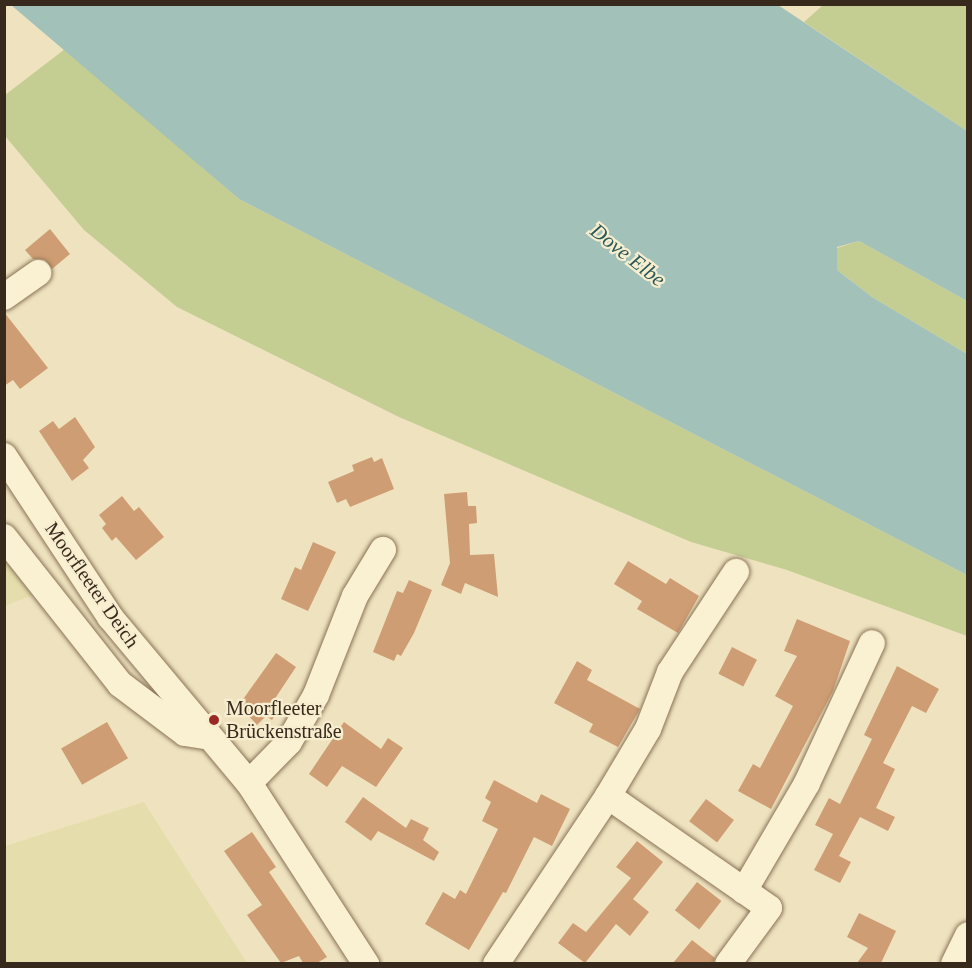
<!DOCTYPE html>
<html>
<head>
<meta charset="utf-8">
<style>
  body { margin:0 }
  #map { position:relative; width:972px; height:968px; overflow:hidden; background:#efe3bf; font-family:"Times New Roman",serif }
  div>[style] { position:absolute }
  [style*='--x'] { left:calc(var(--x)*1px); top:calc(var(--y)*1px); width:calc(var(--w)*1px); rotate:calc(var(--a)*1deg) }
  .farmland>* { inset:0; background:#e5deac }
  .green>* { inset:0; background:#c4ce93 }
  .water>* { inset:0; background:#a2c1b9 }
  .building>* { inset:0; background:#cf9d73; transform-origin:0 0 }
  .roads { filter:drop-shadow(0 0 2px #897357) drop-shadow(0 0 2px #897357) }
  .minor>* { height:26px; margin:-13px; padding:0 13px; transform-origin:13px; border-radius:13px; background:#faf0d2 }
  .dots>* { width:16px; height:16px; translate:-50% -50%; box-sizing:border-box; border:3px solid #f7edcf; border-radius:50% }
  span { translate:-50% -50%; white-space:nowrap; text-align:center; line-height:1.15; -webkit-text-stroke:4.5px #f7edcf; paint-order:stroke }
  .street-label { font-size:20px; color:#372a1c }
  .poi-label { font-size:20px; color:#372a1c }
  .left { translate:0 -50%; text-align:left }
  .water-label { font-size:21px; color:#2a5857; font-style:italic }
  .frame { position:absolute; inset:0; border:6px solid #372a1c; pointer-events:none }
</style>
</head>
<body>
<div id="map">
  <div class="farmland">
    <i style="clip-path:polygon(4px 522px,43px 591px,5px 606px,4px 606px)"></i>
    <i style="clip-path:polygon(144px 802px,247px 963px,5px 963px,5px 846px)"></i>
  </div>
  <div class="green">
    <i style="clip-path:polygon(823px 5px,967px 5px,967px 131px,804px 22px)"></i>
    <i style="clip-path:polygon(65px 49px,239px 199px,967px 575px,967px 636px,787px 570px,691px 542px,399px 417px,177px 307px,84px 230px,5px 136px,5px 95px)"></i>
    <i style="clip-path:polygon(859px 241px,967px 301px,967px 354px,872px 297px,837px 270px,837px 248px)"></i>
  </div>
  <div class="water">
    <i style="clip-path:polygon(11px 5px,778px 5px,967px 131px,967px 301px,859px 241px,837px 247px,837px 270px,872px 297px,967px 354px,967px 575px,239px 199px)"></i>
  </div>
  <div class="building">
    <i style="clip-path:polygon(50px 229px,70px 254px,52px 269px,45px 260px,33px 259px,25px 250px)"></i>
    <i style="clip-path:polygon(4px 312px,48px 368px,20px 389px,13px 380px,4px 386px)"></i>
    <i style="clip-path:polygon(75px 417px,95px 447px,83px 460px,89px 468px,72px 481px,39px 431px,53px 421px,59px 429px)"></i>
    <i style="clip-path:polygon(372px 457px,374px 462px,382px 458px,394px 489px,350px 507px,346px 499px,337px 503px,328px 482px,354px 471px,352px 465px)"></i>
    <i style="clip-path:polygon(467px 492px,468px 506px,476px 506px,477px 523px,469px 524px,470px 555px,494px 554px,498px 597px,465px 583px,461px 594px,441px 585px,450px 563px,444px 494px)"></i>
    <i style="clip-path:polygon(122px 496px,134px 511px,139px 507px,164px 537px,136px 560px,116px 537px,112px 541px,102px 528px,106px 524px,99px 515px)"></i>
    <i style="clip-path:polygon(313px 542px,336px 552px,308px 611px,281px 599px,295px 567px,301px 570px)"></i>
    <i style="clip-path:polygon(628px 561px,666px 584px,670px 578px,699px 596px,678px 633px,637px 609px,642px 601px,614px 584px)"></i>
    <i style="clip-path:polygon(409px 580px,432px 590px,414px 633px,401px 656px,397px 654px,394px 661px,373px 652px,397px 591px,403px 593px)"></i>
    <i style="clip-path:polygon(797px 619px,850px 641px,833px 691px,771px 809px,738px 791px,753px 764px,760px 768px,793px 706px,775px 696px,797px 656px,784px 651px)"></i>
    <i style="left:732px;top:647px;width:28px;height:30px;rotate:27deg"></i>
    <i style="clip-path:polygon(276px 653px,296px 667px,274px 700px,282px 704px,272px 720px,266px 716px,257px 725px,239px 705px)"></i>
    <i style="clip-path:polygon(577px 661px,592px 670px,587px 680px,640px 709px,618px 747px,589px 732px,593px 724px,554px 703px)"></i>
    <i style="clip-path:polygon(897px 666px,939px 689px,926px 713px,912px 706px,883px 763px,895px 769px,876px 808px,895px 817px,888px 831px,860px 817px,839px 856px,851px 862px,840px 883px,814px 870px,833px 834px,815px 825px,829px 798px,840px 804px,872px 739px,864px 735px)"></i>
    <i style="left:107px;top:722px;width:42px;height:53px;rotate:60deg"></i>
    <i style="clip-path:polygon(344px 722px,381px 749px,388px 738px,403px 748px,376px 787px,342px 766px,327px 787px,309px 774px)"></i>
    <i style="clip-path:polygon(494px 780px,537px 803px,541px 794px,570px 809px,552px 846px,534px 837px,506px 893px,503px 892px,469px 950px,425px 924px,443px 892px,455px 899px,460px 890px,466px 894px,498px 829px,482px 821px,491px 802px,485px 798px)"></i>
    <i style="clip-path:polygon(363px 797px,406px 828px,411px 819px,429px 828px,423px 840px,439px 852px,434px 861px,378px 831px,371px 841px,345px 822px)"></i>
    <i style="left:706px;top:799px;width:35px;height:28px;rotate:37deg"></i>
    <i style="clip-path:polygon(252px 832px,276px 867px,269px 872px,327px 957px,317px 963px,303px 963px,299px 956px,281px 963px,247px 915px,262px 905px,224px 851px)"></i>
    <i style="clip-path:polygon(637px 841px,663px 862px,633px 899px,649px 912px,630px 936px,616px 924px,585px 963px,558px 943px,573px 923px,586px 932px,631px 878px,616px 867px)"></i>
    <i style="left:697px;top:882px;width:31px;height:36px;rotate:38deg"></i>
    <i style="clip-path:polygon(859px 913px,896px 931px,881px 963px,857px 963px,868px 948px,847px 937px)"></i>
    <i style="clip-path:polygon(692px 940px,715px 958px,713px 963px,673px 963px)"></i>
  </div>
  <div class="roads">
    <div class="minor">
      <i style="--x:4;--y:297;--w:42;--a:-35.2"></i>
      <i style="--x:4;--y:456;--w:193;--a:56.6"></i>
      <i style="--x:110;--y:617;--w:217;--a:50.1"></i>
      <i style="--x:249;--y:783;--w:216;--a:57.1"></i>
      <i style="--x:4;--y:537;--w:187;--a:51.7"></i>
      <i style="--x:120;--y:684;--w:81;--a:37"></i>
      <i style="--x:185;--y:733;--w:24;--a:9"></i>
      <i style="--x:249;--y:783;--w:57;--a:-45.7"></i>
      <i style="--x:289;--y:742;--w:54;--a:-60.1"></i>
      <i style="--x:316;--y:695;--w:106;--a:-68.5"></i>
      <i style="--x:355;--y:596;--w:54;--a:-58.7"></i>
      <i style="--x:608;--y:796;--w:196;--a:34.8"></i>
      <i style="--x:769;--y:908;--w:69;--a:126.2"></i>
      <i style="--x:744;--y:891;--w:125;--a:-59.7"></i>
      <i style="--x:807;--y:783;--w:154;--a:-65.1"></i>
      <i style="--x:496;--y:964;--w:202;--a:-56.3"></i>
      <i style="--x:608;--y:796;--w:78;--a:-59.2"></i>
      <i style="--x:648;--y:729;--w:61;--a:-68.9"></i>
      <i style="--x:670;--y:672;--w:120;--a:-56.6"></i>
      <i style="--x:954;--y:964;--w:32;--a:-64"></i>
    </div>
  </div>
  <div class="dots">
    <i style="left:214px;top:720px;background:#9a2824"></i>
  </div>
  <div class="street-label">
    <span style="left:92px;top:585px;rotate:55deg">Moorfleeter Deich</span>
  </div>
  <div class="poi-label">
    <span class="left" style="left:226px;top:720px">Moorfleeter<br>Brückenstraße</span>
  </div>
  <div class="water-label">
    <span style="left:628px;top:255px;rotate:38deg">Dove Elbe</span>
  </div>
  <div class="frame"></div>
</div>
</body>
</html>
